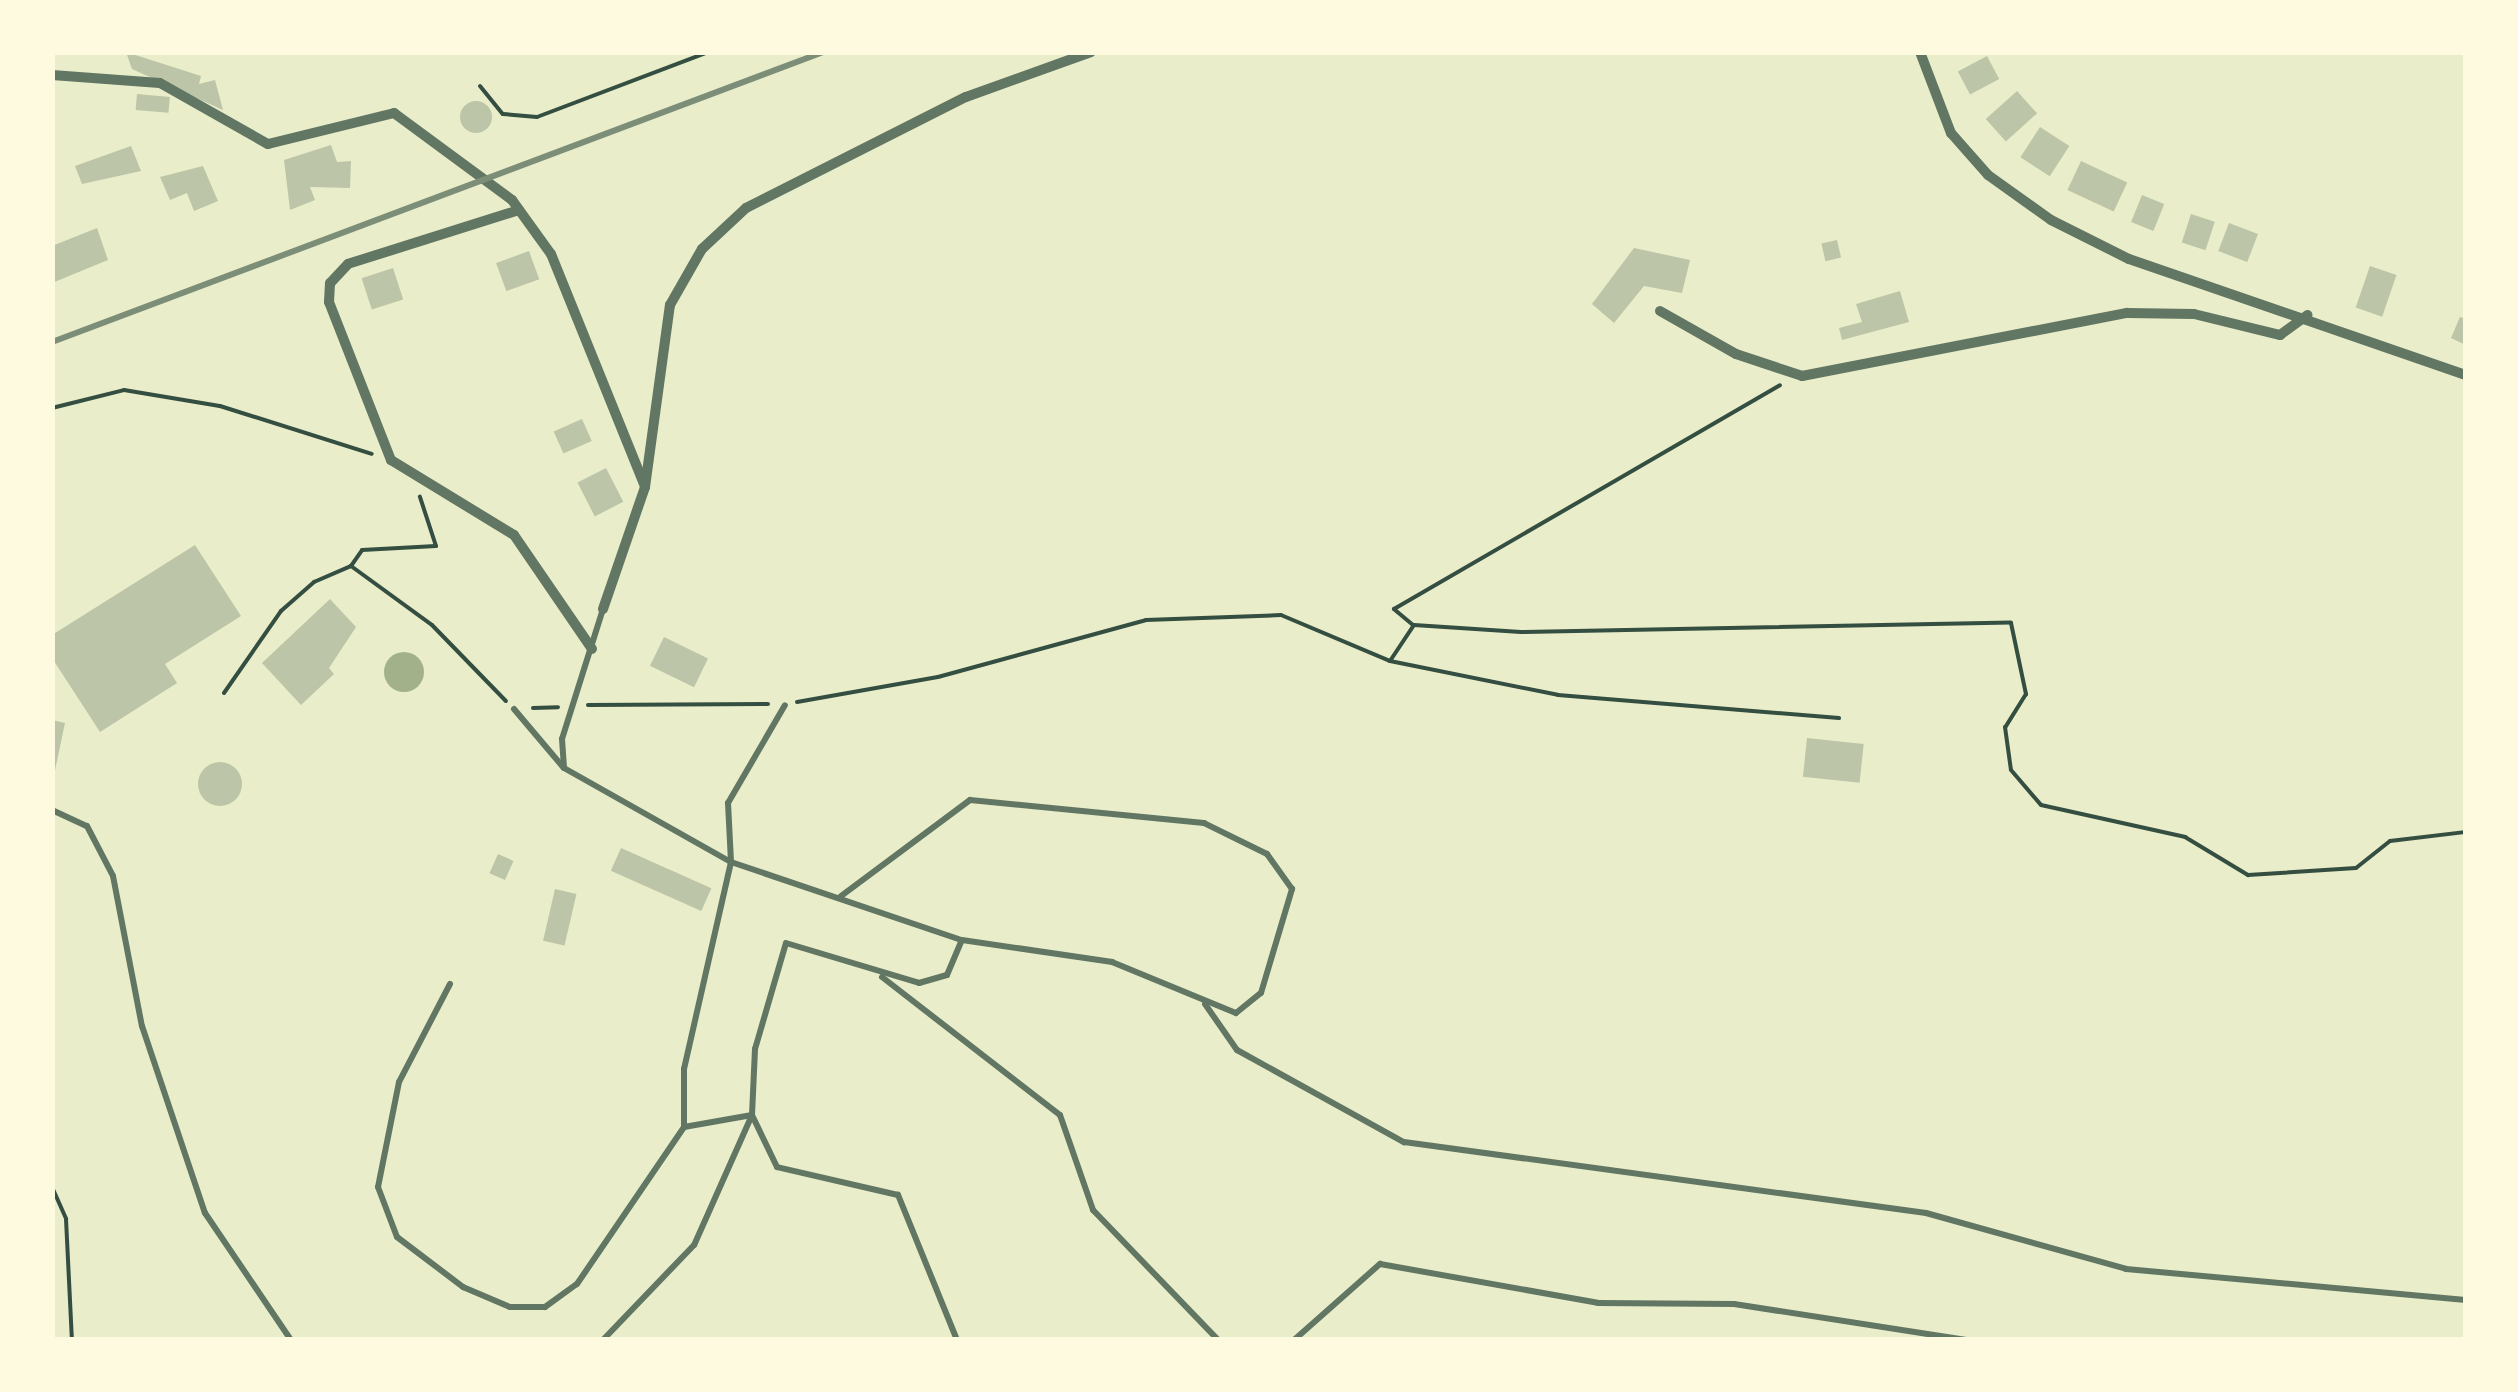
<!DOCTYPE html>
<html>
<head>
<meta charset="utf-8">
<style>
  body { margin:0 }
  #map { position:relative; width:2518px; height:1392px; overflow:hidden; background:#e9edc9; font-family:"PT Sans",sans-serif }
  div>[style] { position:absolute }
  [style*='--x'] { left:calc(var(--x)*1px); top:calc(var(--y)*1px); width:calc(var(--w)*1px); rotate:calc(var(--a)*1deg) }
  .water>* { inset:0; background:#a3b18a }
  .round { border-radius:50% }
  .building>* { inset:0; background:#bcc5a7; transform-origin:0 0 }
  .path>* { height:4px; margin:-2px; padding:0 2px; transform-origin:2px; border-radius:2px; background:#344e41 }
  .service>* { height:6px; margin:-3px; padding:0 3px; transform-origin:3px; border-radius:3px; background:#617663 }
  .minor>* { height:10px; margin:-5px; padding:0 5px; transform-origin:5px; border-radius:5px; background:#617663 }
  .rail>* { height:6px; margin:-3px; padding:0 3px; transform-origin:3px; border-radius:3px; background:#7c8e77 }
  span { translate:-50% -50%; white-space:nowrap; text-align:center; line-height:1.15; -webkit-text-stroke:10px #fefae0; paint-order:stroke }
  .frame { position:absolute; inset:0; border:55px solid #fefae0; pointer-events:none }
</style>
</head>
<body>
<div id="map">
  <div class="water">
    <i class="round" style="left:384px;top:652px;width:40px;height:40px"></i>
  </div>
  <div class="building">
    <i style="clip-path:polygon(126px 52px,201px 76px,199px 84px,215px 80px,223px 110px,132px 69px)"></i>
    <i style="left:1987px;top:56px;width:26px;height:33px;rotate:62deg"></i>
    <i style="left:2017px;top:91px;width:30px;height:42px;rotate:48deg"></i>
    <i style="left:137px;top:94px;width:33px;height:16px;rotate:5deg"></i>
    <i class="round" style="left:460px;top:101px;width:32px;height:32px"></i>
    <i style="left:2040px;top:127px;width:35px;height:36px;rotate:33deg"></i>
    <i style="clip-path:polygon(331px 145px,337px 162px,351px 161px,350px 188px,310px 187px,315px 200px,290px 210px,284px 160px)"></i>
    <i style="clip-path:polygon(131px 146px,141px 171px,82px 184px,75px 166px)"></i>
    <i style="left:2081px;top:161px;width:51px;height:32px;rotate:25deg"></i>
    <i style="clip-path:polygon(203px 166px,218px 201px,194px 211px,187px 193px,170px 200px,160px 177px)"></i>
    <i style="left:2142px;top:195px;width:24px;height:29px;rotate:22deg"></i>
    <i style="left:2191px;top:214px;width:25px;height:30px;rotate:18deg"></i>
    <i style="left:2229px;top:223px;width:31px;height:30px;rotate:21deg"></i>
    <i style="clip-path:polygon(97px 228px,108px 260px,52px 283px,52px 246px)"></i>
    <i style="left:1837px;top:240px;width:18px;height:16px;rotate:77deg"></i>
    <i style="clip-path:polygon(1634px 248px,1690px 260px,1682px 293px,1644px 286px,1614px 323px,1592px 304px)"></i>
    <i style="left:529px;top:251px;width:30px;height:35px;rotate:70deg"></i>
    <i style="left:2370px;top:266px;width:28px;height:44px;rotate:19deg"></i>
    <i style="left:393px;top:268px;width:33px;height:33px;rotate:72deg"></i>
    <i style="clip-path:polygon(1900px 291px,1909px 322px,1842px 340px,1839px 328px,1862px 322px,1856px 304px)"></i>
    <i style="clip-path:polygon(2460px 317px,2466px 319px,2466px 345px,2451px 338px)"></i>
    <i style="left:582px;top:419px;width:24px;height:31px;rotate:66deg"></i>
    <i style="left:606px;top:468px;width:38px;height:32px;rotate:63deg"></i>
    <i style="clip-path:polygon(195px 545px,241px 616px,165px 664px,177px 683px,100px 732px,52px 658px,52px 635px)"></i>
    <i style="clip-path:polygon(330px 599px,356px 627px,329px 668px,334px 674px,301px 705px,262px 663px)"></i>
    <i style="left:664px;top:637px;width:49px;height:32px;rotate:26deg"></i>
    <i style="clip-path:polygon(52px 720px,65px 723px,54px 775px,52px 774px)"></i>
    <i style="left:1807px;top:738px;width:57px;height:39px;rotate:6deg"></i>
    <i class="round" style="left:198px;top:762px;width:44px;height:44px"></i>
    <i style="left:621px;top:848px;width:99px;height:25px;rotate:24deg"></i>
    <i style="left:498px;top:854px;width:17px;height:21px;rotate:24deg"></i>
    <i style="left:555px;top:889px;width:22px;height:53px;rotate:13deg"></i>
  </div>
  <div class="path">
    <i style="--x:480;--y:86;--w:36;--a:51"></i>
    <i style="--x:503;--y:114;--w:34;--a:5"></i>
    <i style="--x:537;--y:117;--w:183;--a:-20.8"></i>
    <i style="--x:52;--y:408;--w:74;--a:-14"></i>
    <i style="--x:124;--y:390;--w:97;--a:9.5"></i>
    <i style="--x:220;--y:406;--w:159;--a:17.5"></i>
    <i style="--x:351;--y:566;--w:19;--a:-55"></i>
    <i style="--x:362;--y:550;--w:74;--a:-3.1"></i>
    <i style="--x:436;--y:546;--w:52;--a:-108.1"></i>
    <i style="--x:1413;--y:625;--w:25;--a:-140"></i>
    <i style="--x:1394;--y:609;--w:446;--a:-30.1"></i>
    <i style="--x:1390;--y:661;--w:43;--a:-56.3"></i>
    <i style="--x:1414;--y:625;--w:107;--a:3.7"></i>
    <i style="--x:1521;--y:632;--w:490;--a:-1.1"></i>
    <i style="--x:2011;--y:623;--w:73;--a:78.1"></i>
    <i style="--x:2026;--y:694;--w:39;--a:122"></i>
    <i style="--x:2005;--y:727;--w:43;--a:82.1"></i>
    <i style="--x:2011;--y:770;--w:46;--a:49.4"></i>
    <i style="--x:2041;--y:805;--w:148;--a:12.5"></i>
    <i style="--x:2185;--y:837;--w:74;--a:31.1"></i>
    <i style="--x:2248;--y:875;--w:108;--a:-3.7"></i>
    <i style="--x:2356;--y:868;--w:43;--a:-38.5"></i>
    <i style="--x:2390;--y:841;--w:77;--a:-6.8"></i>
    <i style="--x:224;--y:693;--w:100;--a:-55.2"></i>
    <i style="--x:281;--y:611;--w:44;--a:-41.3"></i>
    <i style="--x:314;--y:582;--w:40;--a:-23.4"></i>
    <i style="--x:351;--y:566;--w:100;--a:36.1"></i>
    <i style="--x:432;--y:625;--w:106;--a:45.8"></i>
    <i style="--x:797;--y:702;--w:143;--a:-10.1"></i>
    <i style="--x:938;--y:677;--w:216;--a:-15.3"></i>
    <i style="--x:1146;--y:620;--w:135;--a:-2.1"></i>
    <i style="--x:1281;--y:615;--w:118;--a:22.9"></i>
    <i style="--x:1390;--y:661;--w:171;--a:11.4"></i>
    <i style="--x:1558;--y:695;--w:282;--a:4.7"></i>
    <i style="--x:588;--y:705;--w:180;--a:-0.3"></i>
    <i style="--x:533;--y:708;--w:25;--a:-2"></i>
    <i style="--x:52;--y:1187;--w:35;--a:66"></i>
    <i style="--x:66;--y:1219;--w:121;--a:87.2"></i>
  </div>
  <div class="service">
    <i style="--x:603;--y:609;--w:136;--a:107.5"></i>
    <i style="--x:562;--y:739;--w:29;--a:86"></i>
    <i style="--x:564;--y:768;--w:192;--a:29.4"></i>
    <i style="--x:731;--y:862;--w:244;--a:18.7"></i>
    <i style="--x:962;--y:940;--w:152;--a:8.3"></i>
    <i style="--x:1112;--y:962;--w:134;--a:22.4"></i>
    <i style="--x:1236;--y:1013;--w:32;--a:-39"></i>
    <i style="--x:1261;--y:993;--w:109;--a:-73.4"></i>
    <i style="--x:1292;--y:889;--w:43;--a:-125.5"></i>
    <i style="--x:1267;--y:854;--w:70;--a:-153.8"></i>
    <i style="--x:1204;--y:823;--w:235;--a:-174.4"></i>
    <i style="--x:970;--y:800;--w:161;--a:143.3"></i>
    <i style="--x:514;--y:709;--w:76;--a:49.8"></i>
    <i style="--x:52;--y:810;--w:38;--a:25"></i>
    <i style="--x:87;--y:826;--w:56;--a:62.5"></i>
    <i style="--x:113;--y:876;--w:153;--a:79.1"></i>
    <i style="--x:142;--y:1026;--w:197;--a:71.4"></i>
    <i style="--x:205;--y:1213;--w:153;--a:55.9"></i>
    <i style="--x:882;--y:977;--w:225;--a:37.8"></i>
    <i style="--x:1060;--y:1115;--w:101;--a:70.8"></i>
    <i style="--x:1093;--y:1210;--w:180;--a:46.1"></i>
    <i style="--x:450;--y:984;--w:110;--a:117.5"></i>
    <i style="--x:399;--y:1082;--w:107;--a:101.3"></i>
    <i style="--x:378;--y:1187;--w:53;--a:69.2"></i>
    <i style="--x:397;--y:1237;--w:83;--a:37.1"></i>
    <i style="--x:463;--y:1287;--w:51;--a:23.1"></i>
    <i style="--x:510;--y:1307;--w:35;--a:0"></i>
    <i style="--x:545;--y:1307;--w:39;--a:-36"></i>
    <i style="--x:577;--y:1284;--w:190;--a:-55.7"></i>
    <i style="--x:684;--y:1127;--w:69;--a:-10"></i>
    <i style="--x:752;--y:1115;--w:142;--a:114"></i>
    <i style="--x:694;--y:1245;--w:132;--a:133.8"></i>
    <i style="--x:1205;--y:1004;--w:56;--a:55.2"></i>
    <i style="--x:1237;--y:1050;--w:191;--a:28.9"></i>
    <i style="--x:1404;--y:1142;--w:527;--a:7.75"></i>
    <i style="--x:1926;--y:1213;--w:208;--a:15.6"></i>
    <i style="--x:2126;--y:1269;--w:341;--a:5.2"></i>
    <i style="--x:684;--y:1127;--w:58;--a:-90"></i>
    <i style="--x:684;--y:1069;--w:212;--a:-77.2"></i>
    <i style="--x:731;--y:862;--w:59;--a:-92.9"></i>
    <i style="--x:728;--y:803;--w:113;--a:-59.8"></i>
    <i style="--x:957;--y:1340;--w:157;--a:-112.1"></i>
    <i style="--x:898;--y:1195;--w:124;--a:-167"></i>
    <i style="--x:777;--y:1167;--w:58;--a:-115.7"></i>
    <i style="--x:752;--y:1115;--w:66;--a:-87.4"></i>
    <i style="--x:755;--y:1049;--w:110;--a:-73.7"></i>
    <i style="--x:786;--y:943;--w:139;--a:16.7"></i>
    <i style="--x:919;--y:983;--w:29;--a:-16"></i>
    <i style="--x:947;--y:975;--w:38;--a:-67"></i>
    <i style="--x:1294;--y:1340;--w:115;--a:-41.5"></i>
    <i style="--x:1380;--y:1264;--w:221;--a:10.1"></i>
    <i style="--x:1598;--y:1303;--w:136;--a:0.4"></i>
    <i style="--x:1734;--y:1304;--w:235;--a:8.8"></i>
  </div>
  <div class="minor">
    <i style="--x:1920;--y:52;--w:87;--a:69.1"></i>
    <i style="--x:1951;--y:133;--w:56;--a:48.6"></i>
    <i style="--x:1988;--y:175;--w:77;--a:35.5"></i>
    <i style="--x:2051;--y:220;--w:87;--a:26.6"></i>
    <i style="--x:2129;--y:259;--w:356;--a:19"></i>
    <i style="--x:52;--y:75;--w:108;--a:4.2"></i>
    <i style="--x:160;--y:83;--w:124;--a:29.5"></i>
    <i style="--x:268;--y:144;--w:130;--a:-13.8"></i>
    <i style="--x:394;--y:113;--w:147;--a:36.4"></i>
    <i style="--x:512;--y:200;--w:67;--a:54.2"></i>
    <i style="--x:551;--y:254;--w:251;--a:68"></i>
    <i style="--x:519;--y:210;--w:179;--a:162.5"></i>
    <i style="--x:348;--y:264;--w:26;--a:133"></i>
    <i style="--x:330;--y:283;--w:19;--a:93"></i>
    <i style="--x:329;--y:302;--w:170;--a:68.6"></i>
    <i style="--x:391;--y:460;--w:144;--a:31.4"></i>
    <i style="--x:514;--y:535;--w:138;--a:55.6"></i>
    <i style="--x:1660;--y:311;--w:87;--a:29.5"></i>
    <i style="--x:1736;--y:354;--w:70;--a:18.4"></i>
    <i style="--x:1802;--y:376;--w:331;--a:-11"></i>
    <i style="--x:2127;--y:313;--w:67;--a:0.9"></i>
    <i style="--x:2194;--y:314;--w:89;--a:13.7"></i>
    <i style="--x:2280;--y:335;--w:34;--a:-36"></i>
    <i style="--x:603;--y:609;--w:129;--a:-71"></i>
    <i style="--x:645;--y:487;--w:184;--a:-82.2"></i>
    <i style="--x:670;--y:305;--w:64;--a:-60.3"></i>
    <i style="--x:702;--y:249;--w:60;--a:-43"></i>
    <i style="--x:746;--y:208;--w:246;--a:-26.8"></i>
    <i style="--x:966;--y:97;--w:133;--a:-19.8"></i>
  </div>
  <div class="rail">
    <i style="--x:52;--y:342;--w:824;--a:-20.61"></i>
  </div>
  <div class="frame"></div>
</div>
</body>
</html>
